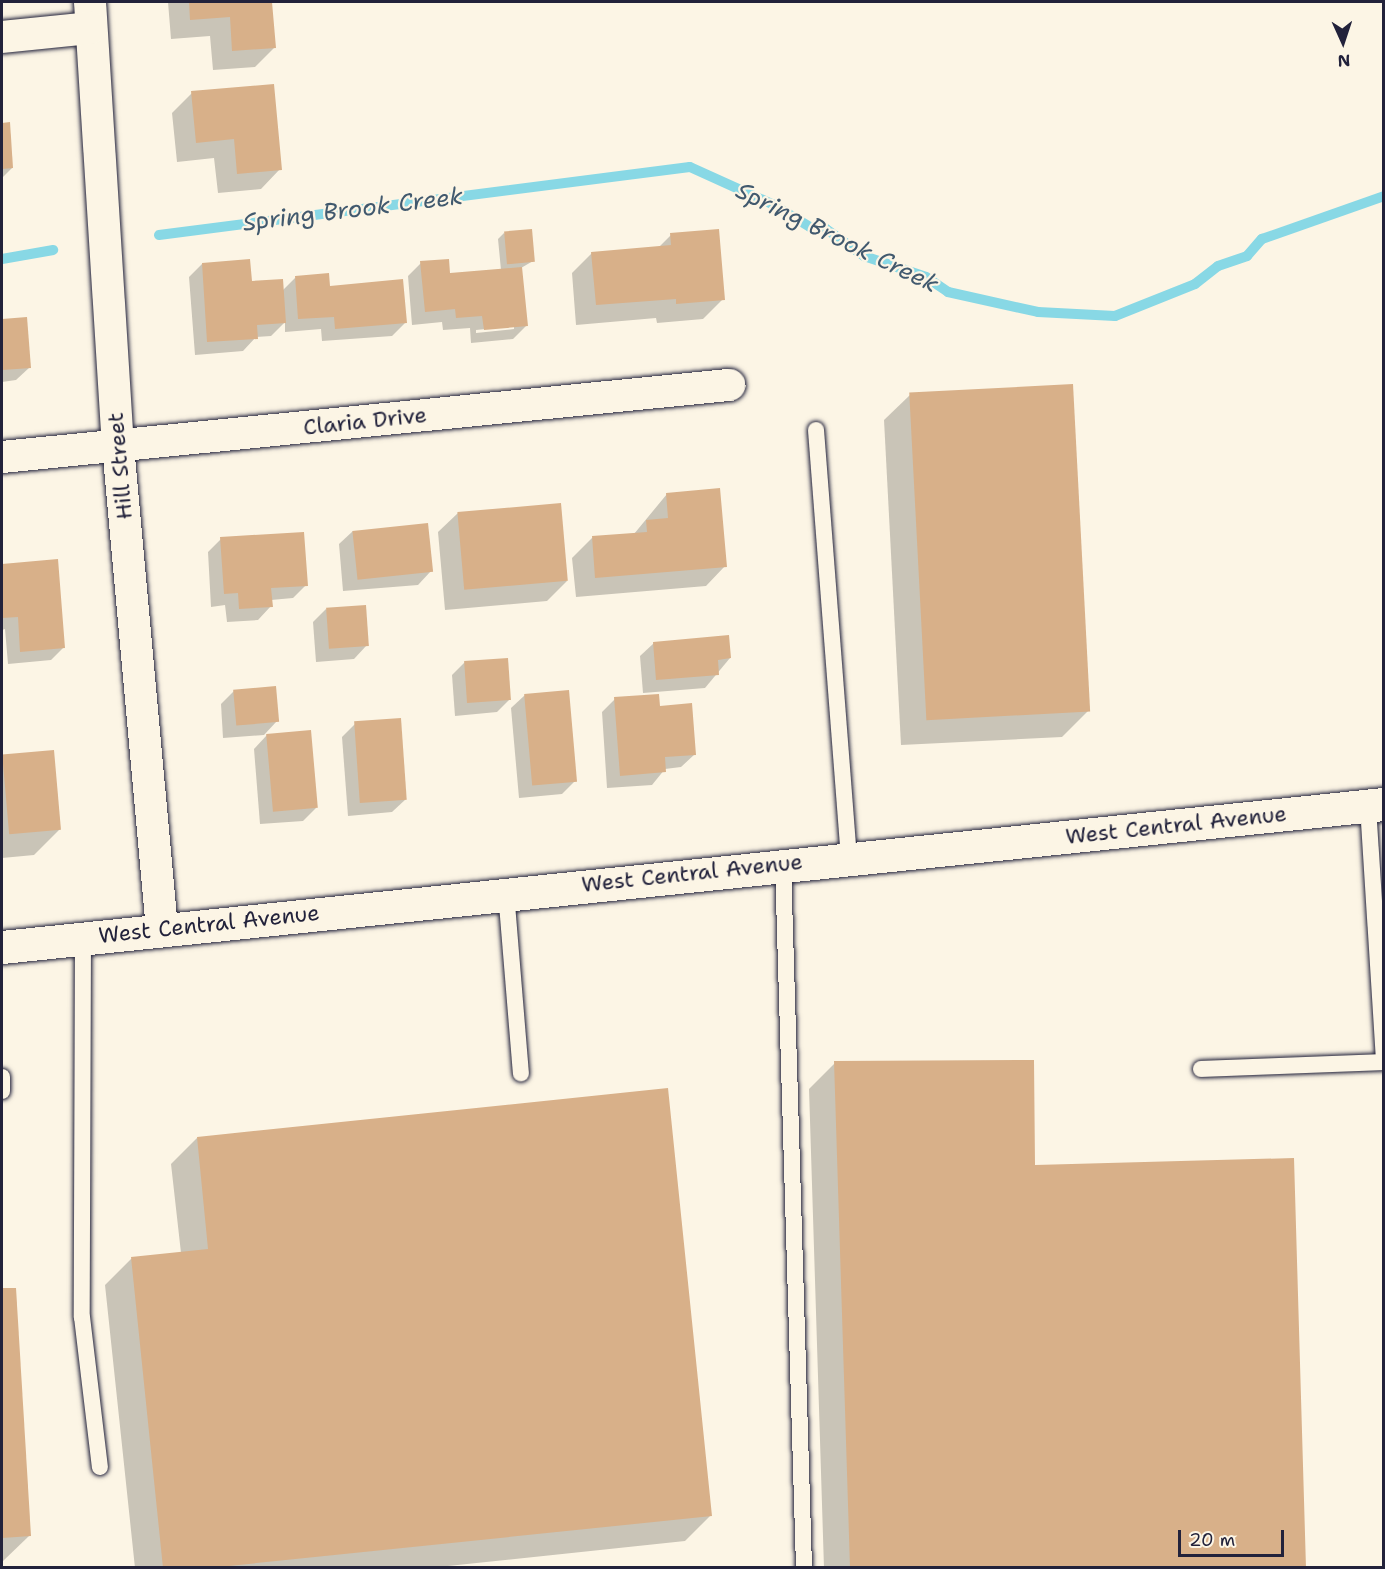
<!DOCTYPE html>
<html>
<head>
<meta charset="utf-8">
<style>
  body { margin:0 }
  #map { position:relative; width:1385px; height:1569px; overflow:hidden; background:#fcf5e5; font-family:"Shantell Sans",sans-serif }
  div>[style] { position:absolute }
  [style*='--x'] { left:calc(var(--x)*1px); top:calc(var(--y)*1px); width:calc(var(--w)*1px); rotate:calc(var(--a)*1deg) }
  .shadow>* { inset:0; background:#0003 }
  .stream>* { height:10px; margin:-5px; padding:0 5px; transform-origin:5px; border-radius:5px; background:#88d8e5 }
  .building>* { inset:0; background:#d8b089; transform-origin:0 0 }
  .roads { filter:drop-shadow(0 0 2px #22223b) drop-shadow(0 0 2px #22223b) }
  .lane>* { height:16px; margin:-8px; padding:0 8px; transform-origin:8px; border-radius:8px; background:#fcf5e5 }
  .street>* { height:32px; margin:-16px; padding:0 16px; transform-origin:16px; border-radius:16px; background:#fcf5e5 }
  .secondary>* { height:33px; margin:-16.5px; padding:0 16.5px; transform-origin:16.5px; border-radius:16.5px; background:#fcf5e5 }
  span { translate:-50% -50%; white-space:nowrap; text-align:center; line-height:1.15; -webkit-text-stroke:4.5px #fcf5e5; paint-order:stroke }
  .street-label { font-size:22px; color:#22223b }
  .water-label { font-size:24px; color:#41596e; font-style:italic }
  .frame { position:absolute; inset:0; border:3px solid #22223b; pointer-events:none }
  .north { position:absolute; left:1313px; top:12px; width:60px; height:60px; -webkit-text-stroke:4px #fcf5e5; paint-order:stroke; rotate:177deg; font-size:16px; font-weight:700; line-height:24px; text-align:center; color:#22223b }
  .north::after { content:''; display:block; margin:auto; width:21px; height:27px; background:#22223b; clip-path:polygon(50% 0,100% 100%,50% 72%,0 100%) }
  .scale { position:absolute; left:1178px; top:1530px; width:106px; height:27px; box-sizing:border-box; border:3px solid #22223b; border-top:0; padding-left:8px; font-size:18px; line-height:21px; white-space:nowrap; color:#22223b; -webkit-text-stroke:4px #fcf5e5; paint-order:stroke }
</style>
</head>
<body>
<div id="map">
  <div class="shadow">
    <i style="clip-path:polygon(168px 2px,271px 2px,275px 47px,255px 67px,213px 70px,210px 36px,171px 39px)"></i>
    <i style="clip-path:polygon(192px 93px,280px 169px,261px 189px,218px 193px,214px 158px,177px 162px,172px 113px)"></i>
    <i style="clip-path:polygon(2px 124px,8px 124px,12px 168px,2px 178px)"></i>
    <i style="clip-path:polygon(evenodd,504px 233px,533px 261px,521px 268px,526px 326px,513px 339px,471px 343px,470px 328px,443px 330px,442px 322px,412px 325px,408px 276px,421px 263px,449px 274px,501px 270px,498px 239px,504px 233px,514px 326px,514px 329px,476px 333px,476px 330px,514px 326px)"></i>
    <i style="clip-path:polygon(671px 235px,723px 299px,703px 319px,657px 323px,656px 318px,576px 325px,572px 273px,592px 253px,658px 248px)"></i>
    <i style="clip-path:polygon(202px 264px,282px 291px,295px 278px,329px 287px,405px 323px,392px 336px,322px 341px,321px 329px,285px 332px,285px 322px,271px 336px,256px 337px,243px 351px,195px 355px,189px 277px)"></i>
    <i style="clip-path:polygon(26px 318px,30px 367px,16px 380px,2px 382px,2px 321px)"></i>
    <i style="clip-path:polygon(910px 395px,1088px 711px,1062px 737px,901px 745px,884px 420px)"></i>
    <i style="clip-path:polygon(667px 494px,725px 566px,706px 586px,576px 597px,572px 558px,592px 538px,634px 534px)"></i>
    <i style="clip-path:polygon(458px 513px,567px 581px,547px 601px,445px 610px,438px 532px)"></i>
    <i style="clip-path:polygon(353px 531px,431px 571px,418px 585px,343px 591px,339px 544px)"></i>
    <i style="clip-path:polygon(221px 539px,306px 585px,293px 598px,271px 600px,271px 606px,258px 620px,227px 622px,225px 605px,211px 607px,208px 552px)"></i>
    <i style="clip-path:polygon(56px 561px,64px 647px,51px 660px,8px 664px,5px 629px,2px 630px,2px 566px)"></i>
    <i style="clip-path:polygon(326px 609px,367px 645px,354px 659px,316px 662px,313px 622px)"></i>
    <i style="clip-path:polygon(654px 643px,730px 658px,705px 688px,643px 693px,640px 656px)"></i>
    <i style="clip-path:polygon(465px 662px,510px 699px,497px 712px,455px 716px,452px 675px)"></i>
    <i style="clip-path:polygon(234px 691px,277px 721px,264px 735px,223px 738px,221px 704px)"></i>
    <i style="clip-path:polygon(525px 695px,575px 781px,562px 794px,519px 798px,511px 708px)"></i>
    <i style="clip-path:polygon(615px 699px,695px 754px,681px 767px,665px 769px,652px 785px,607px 788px,602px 712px)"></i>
    <i style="clip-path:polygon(355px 724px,406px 799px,392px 812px,348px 816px,342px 737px)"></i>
    <i style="clip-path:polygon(267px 735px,316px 808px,303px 821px,260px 824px,254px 749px)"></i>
    <i style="clip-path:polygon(53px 751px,60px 829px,34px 855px,2px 858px,2px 756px)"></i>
    <i style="clip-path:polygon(835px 1063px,1033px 1167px,1304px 1568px,824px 1568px,809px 1089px)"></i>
    <i style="clip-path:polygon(197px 1138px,710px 1516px,685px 1541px,429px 1568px,135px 1568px,105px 1285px,131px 1259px,181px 1253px,171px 1164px)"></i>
    <i style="clip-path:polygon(14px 1289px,29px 1536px,2px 1562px,2px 1290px)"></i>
  </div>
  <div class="stream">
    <i style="--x:159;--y:235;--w:535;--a:-7.3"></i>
    <i style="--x:690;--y:167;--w:90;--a:24.3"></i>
    <i style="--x:772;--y:204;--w:44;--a:31.2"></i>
    <i style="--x:810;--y:227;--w:16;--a:7"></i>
    <i style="--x:826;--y:229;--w:47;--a:35.4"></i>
    <i style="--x:864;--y:256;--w:65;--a:18.7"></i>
    <i style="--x:926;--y:277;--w:27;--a:34"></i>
    <i style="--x:948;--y:292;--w:92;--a:12.5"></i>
    <i style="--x:1038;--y:312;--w:77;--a:3"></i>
    <i style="--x:1115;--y:316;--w:86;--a:-21.8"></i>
    <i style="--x:1195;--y:284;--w:29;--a:-38"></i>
    <i style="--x:1218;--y:266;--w:31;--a:-19"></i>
    <i style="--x:1247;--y:256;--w:23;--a:-49"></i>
    <i style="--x:1262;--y:239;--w:129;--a:-19.4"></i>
    <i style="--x:2;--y:259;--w:52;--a:-10"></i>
  </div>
  <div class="building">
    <i style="clip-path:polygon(189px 2px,272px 2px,276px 48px,232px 51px,230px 17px,190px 20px)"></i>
    <i style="clip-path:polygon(274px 84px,282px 170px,237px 174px,234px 139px,196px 143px,191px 91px)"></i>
    <i style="clip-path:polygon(10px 122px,13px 168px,2px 169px,2px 123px)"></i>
    <i style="left:532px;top:229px;width:33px;height:28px;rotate:85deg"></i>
    <i style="clip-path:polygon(719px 229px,725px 300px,676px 304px,676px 299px,596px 305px,591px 252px,671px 245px,670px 233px)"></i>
    <i style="clip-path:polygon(250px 259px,252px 281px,283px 279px,286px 323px,257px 325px,258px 339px,207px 342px,202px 263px)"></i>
    <i style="clip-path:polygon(449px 259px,450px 273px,522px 267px,528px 326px,484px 330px,482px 316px,456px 318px,455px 309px,425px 312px,420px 261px)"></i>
    <i style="clip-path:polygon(329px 273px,330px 286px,403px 279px,407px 323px,335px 329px,334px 317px,298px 319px,295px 276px)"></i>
    <i style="clip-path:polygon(27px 317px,31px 368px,2px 370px,2px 319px)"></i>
    <i style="left:1073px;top:384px;width:328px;height:164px;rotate:87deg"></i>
    <i style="clip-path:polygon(720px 488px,727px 567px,595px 578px,592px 536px,647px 532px,646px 520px,668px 518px,666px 493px)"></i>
    <i style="left:561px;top:503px;width:78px;height:104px;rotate:85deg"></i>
    <i style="left:428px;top:523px;width:49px;height:76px;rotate:84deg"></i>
    <i style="clip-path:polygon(304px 532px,308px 586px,271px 588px,273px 607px,239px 609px,238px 593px,224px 594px,220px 537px)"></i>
    <i style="clip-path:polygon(58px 559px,65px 648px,20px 652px,18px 617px,2px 618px,2px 564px)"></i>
    <i style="left:366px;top:605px;width:41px;height:40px;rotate:86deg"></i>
    <i style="clip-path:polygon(729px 635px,731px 658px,718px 660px,719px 675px,656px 680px,653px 642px)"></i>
    <i style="left:508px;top:658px;width:42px;height:44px;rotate:86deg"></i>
    <i style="left:276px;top:686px;width:36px;height:43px;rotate:85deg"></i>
    <i style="left:569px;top:690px;width:92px;height:45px;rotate:85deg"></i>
    <i style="clip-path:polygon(659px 694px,660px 706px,692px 703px,696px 755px,665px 757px,666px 772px,620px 776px,614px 697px)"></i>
    <i style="left:401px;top:718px;width:82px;height:47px;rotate:86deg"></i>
    <i style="left:311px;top:730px;width:78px;height:45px;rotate:85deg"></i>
    <i style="left:54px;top:750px;width:80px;height:52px;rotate:85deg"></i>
    <i style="clip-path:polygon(1034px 1060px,1035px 1165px,1294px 1158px,1306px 1568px,850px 1568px,834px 1061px)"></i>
    <i style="clip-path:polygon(668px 1088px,712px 1516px,209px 1568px,163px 1568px,131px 1257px,208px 1249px,197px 1137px)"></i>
    <i style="clip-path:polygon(2px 1288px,16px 1288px,31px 1536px,2px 1538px)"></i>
  </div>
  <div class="roads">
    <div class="lane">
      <i style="--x:816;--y:430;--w:429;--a:85.6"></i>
      <i style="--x:1368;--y:806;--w:253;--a:86.4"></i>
      <i style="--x:783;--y:864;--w:704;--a:88.29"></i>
      <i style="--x:506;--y:892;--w:182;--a:85.3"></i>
      <i style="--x:83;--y:938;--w:379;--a:90.2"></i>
      <i style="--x:82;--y:1317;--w:151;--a:83.2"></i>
      <i style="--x:1201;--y:1069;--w:183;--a:-2.2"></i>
      <i style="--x:2;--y:1077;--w:14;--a:90"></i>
    </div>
    <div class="street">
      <i style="--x:90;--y:2;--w:445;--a:86.4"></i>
      <i style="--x:118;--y:446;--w:485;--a:84.8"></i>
      <i style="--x:2;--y:37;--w:89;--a:-5.8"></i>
      <i style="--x:2;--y:457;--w:731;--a:-5.66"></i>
    </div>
    <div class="secondary">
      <i style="--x:2;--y:947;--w:1389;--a:-5.91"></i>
    </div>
  </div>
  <div class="street-label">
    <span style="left:365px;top:421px;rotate:-6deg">Claria Drive</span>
    <span style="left:120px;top:466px;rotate:-95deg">Hill Street</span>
    <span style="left:1176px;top:825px;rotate:-6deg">West Central Avenue</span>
    <span style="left:692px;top:873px;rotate:-6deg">West Central Avenue</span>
    <span style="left:209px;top:924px;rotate:-6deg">West Central Avenue</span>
  </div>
  <div class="water-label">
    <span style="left:353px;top:210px;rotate:-7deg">Spring Brook Creek</span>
    <span style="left:837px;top:238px;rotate:26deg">Spring Brook Creek</span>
  </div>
  <div class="frame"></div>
  <div class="north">N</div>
  <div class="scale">20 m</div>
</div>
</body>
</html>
